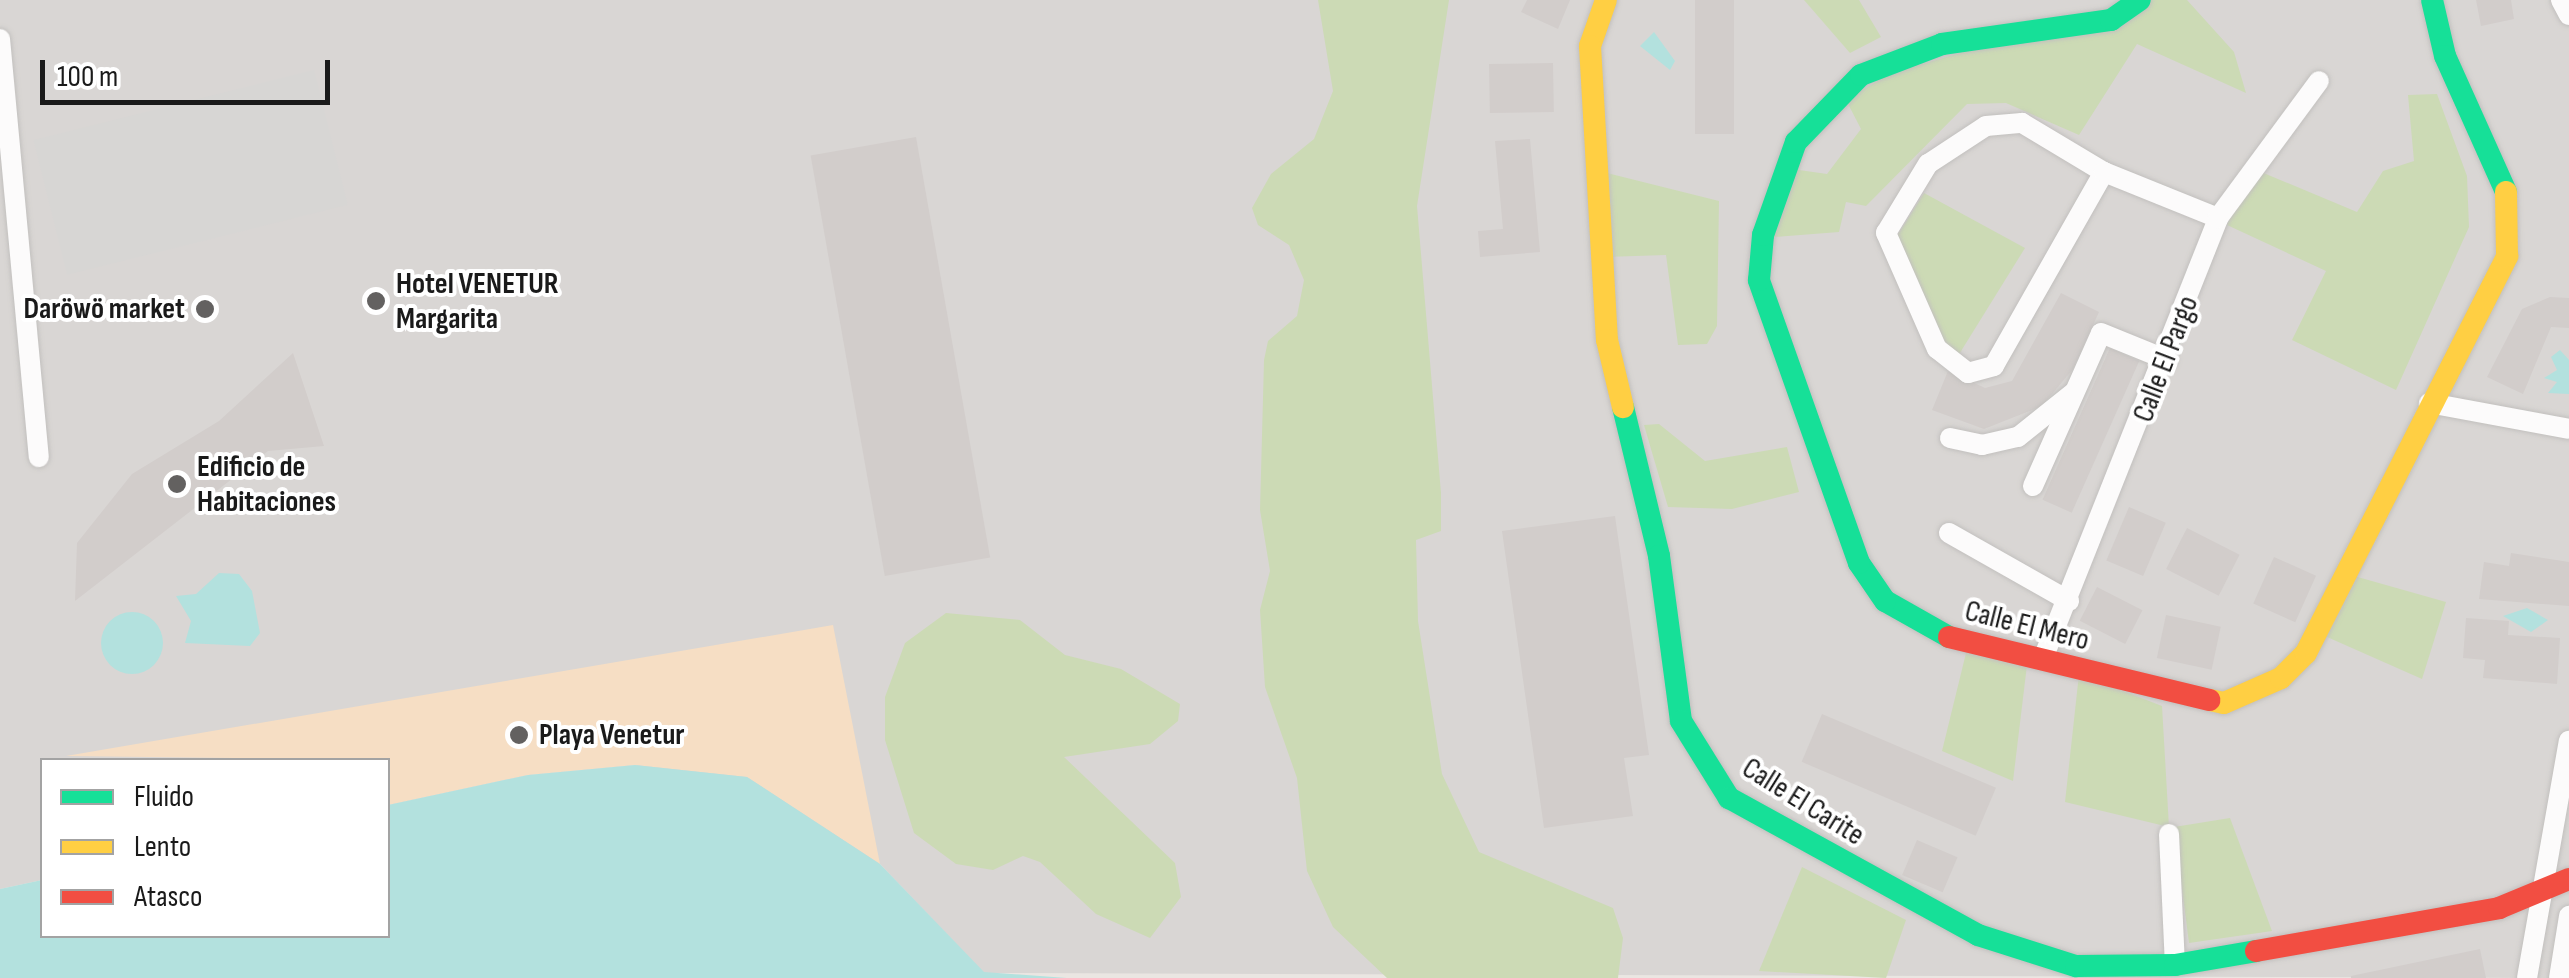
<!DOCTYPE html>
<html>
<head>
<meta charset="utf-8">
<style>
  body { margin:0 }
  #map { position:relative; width:2569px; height:978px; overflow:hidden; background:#eae6e2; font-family:"Sofia Sans Condensed",sans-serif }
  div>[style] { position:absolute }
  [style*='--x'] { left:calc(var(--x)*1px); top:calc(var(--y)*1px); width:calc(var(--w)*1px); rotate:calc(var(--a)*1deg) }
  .residential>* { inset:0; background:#d9d6d4 }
  .religious>* { inset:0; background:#d7d6d4; transform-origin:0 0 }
  .forest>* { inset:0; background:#ccdab5 }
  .sand>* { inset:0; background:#f6dec4 }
  .water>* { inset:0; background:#b3e1de }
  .round { border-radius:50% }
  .building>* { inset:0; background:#d2cdcb; transform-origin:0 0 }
  .roads { filter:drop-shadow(0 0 2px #c2c0be) drop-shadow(0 0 2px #c2c0be) }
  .street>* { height:20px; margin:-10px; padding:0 10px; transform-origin:10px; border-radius:10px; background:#fcfbfb }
  .fast>* { height:22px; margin:-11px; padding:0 11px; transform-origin:11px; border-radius:11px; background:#16e098 }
  .slow>* { height:22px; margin:-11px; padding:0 11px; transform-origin:11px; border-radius:11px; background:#ffcf43 }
  .jam>* { height:22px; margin:-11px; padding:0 11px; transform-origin:11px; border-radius:11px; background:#f24e42 }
  .dots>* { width:28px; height:28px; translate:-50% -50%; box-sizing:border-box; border:5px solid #fff; border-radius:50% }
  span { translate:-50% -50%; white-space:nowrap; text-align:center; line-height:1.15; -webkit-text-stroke:8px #fff; paint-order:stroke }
  .poi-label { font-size:30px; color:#1a1a1a; font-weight:700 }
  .left { translate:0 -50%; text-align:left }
  .right { translate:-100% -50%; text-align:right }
  .street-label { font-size:30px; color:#1a1a1a }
  .legend { position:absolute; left:40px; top:758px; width:350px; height:180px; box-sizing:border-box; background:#fff; border:2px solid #a3a3a3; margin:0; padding:12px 18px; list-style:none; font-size:30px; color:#1a1a1a }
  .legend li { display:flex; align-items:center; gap:20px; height:50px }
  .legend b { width:50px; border:2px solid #a3a3a3 }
  .scale { position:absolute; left:40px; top:60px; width:290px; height:45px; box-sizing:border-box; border:5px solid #1a1a1a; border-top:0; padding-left:12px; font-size:30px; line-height:35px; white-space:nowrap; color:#1a1a1a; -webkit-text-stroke:8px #fff; paint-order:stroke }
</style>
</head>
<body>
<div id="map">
  <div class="residential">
    <i style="clip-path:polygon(0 0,2569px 0,2569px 978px,984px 973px,880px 864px,635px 765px,528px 775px,388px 805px,388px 760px,42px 760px,42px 880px,0 889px)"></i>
  </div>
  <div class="religious">
    <i style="left:314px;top:70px;width:139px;height:289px;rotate:76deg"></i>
  </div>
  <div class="forest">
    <i style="clip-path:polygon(1318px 0,1449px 0,1417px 206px,1441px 493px,1441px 531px,1416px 540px,1418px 621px,1442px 774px,1479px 852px,1613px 908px,1623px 938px,1618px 978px,1387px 978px,1333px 927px,1307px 871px,1297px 778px,1265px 687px,1260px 610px,1270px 571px,1260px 510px,1264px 360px,1268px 341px,1297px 316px,1304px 280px,1289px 245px,1258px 225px,1252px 208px,1271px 174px,1314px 139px,1333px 91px)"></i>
    <i style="clip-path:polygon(1804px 0,1859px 0,1881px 37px,1850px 53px)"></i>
    <i style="clip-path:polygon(2144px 0,2187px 0,2234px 52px,2246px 93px,2137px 44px,2079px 135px,2006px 103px,1967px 104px,1866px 206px,1846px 202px,1839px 232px,1762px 238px,1785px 168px,1827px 174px,1861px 129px,1846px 100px,1891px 73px)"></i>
    <i style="clip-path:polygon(2437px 94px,2467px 176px,2469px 227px,2396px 390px,2292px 340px,2326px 271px,2227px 225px,2254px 169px,2357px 212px,2383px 171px,2414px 161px,2408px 95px)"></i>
    <i style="clip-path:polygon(1599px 171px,1719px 201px,1717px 326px,1707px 344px,1678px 345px,1666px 255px,1605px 257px)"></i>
    <i style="clip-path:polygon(1924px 193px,2025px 248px,1958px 356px,1949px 355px,1892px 244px)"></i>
    <i style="clip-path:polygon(1659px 424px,1705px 461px,1787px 447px,1799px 492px,1732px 509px,1668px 507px,1644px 425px)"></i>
    <i style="clip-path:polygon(2340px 572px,2446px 602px,2422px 679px,2309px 629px)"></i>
    <i style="clip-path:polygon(946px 613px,1020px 620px,1065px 655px,1121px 669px,1180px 704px,1178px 721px,1150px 744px,1064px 757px,1175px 863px,1181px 897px,1150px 938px,1096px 914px,1040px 862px,1023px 856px,993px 870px,956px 864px,914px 833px,885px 740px,885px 697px,905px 643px)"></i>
    <i style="clip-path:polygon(1967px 649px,2027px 665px,2013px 781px,1942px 751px)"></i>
    <i style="clip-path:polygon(2079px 674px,2162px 706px,2169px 827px,2065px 802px)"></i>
    <i style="clip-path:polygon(2230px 818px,2272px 931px,2189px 943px,2174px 827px)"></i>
    <i style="clip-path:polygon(1802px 867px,1906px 920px,1886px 978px,1759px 971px)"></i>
  </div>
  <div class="sand">
    <i style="clip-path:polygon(833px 625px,880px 864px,747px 777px,635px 765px,528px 775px,388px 805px,388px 760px,66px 756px)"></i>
  </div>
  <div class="water">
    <i style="clip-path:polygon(1654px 32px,1675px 61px,1670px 70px,1640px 46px)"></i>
    <i style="clip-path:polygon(2560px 350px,2569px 360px,2569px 394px,2548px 393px,2557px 382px,2544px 378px,2557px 370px,2551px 357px)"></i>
    <i style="clip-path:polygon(219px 573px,239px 574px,252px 591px,260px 633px,250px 646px,185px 643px,191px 621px,176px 596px,196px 594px)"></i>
    <i style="clip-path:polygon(2527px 608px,2548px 620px,2531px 632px,2503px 616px)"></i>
    <i class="round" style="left:101px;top:612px;width:62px;height:62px"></i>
    <i style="clip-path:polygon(635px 765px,747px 777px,880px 864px,984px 972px,1067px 978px,0 978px,0 889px,42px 880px,42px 936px,388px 936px,388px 805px,528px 775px)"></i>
  </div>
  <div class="building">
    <i style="clip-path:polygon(1527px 0,1570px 0,1558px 29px,1521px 12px)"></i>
    <i style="left:1695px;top:0;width:39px;height:134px"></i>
    <i style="clip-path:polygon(2476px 0,2511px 0,2514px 19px,2481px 26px)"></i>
    <i style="left:1553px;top:63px;width:49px;height:64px;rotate:89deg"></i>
    <i style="left:916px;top:137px;width:427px;height:107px;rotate:80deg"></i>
    <i style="clip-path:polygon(1530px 139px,1540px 252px,1480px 257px,1478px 231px,1503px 229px,1495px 141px)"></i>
    <i style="clip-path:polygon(2061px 293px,2099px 312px,2073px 369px,2042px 406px,1984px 429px,1932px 410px,1948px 371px,1985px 388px,2012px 381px)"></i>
    <i style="clip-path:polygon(2550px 297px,2569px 298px,2569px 328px,2551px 327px,2523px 394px,2487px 377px,2522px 309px)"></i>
    <i style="left:2110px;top:348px;width:32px;height:166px;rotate:24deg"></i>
    <i style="clip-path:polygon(293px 353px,324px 446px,268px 451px,75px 601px,77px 543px,132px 474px,219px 421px)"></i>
    <i style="left:2129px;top:507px;width:40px;height:58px;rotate:23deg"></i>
    <i style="clip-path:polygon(1615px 516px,1649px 755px,1624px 758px,1633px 816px,1544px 828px,1502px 531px)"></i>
    <i style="left:2187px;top:528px;width:59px;height:46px;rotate:27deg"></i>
    <i style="clip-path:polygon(2511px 553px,2569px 562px,2569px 606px,2479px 599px,2484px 562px,2509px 566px)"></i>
    <i style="left:2274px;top:557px;width:46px;height:51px;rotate:24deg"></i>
    <i style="left:2097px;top:587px;width:51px;height:38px;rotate:27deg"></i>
    <i style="left:2166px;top:615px;width:56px;height:44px;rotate:12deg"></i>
    <i style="clip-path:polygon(2466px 618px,2509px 621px,2508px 635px,2560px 638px,2557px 684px,2483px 678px,2485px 660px,2463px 658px)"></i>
    <i style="left:1822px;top:714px;width:189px;height:52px;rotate:23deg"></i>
    <i style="left:1917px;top:840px;width:44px;height:38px;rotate:23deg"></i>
    <i style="clip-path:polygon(2480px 949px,2486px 978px,2351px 978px,2351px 976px)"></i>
  </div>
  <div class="roads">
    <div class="street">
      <i style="--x:2561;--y:0;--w:17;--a:62"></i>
      <i style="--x:0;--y:39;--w:420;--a:84.7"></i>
      <i style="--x:2104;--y:172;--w:223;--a:119.6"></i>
      <i style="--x:1994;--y:366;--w:27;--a:165"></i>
      <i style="--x:1968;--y:373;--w:39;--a:-142"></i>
      <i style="--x:1937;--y:349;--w:127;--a:-113.7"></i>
      <i style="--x:1886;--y:233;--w:81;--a:-58.7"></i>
      <i style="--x:1928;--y:164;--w:69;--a:-33.2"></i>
      <i style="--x:1986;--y:126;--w:36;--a:-5"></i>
      <i style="--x:2022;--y:123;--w:96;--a:30.9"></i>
      <i style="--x:2104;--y:172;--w:123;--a:22"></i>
      <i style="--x:2429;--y:403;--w:142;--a:10.5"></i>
      <i style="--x:1950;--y:438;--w:33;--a:12"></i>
      <i style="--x:1982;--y:445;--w:37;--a:-13"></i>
      <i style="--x:2018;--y:437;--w:70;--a:-38.7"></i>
      <i style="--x:2033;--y:486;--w:167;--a:-66"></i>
      <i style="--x:2101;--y:333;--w:71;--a:22.2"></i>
      <i style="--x:1949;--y:533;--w:138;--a:29.5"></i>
      <i style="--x:2044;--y:656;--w:471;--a:-68.3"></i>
      <i style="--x:2218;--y:218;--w:170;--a:-53.6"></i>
      <i style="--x:2169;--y:834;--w:131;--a:87.4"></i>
      <i style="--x:2527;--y:978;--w:241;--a:-80"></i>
      <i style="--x:2559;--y:978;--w:63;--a:-80.8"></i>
    </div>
    <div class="fast">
      <i style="--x:2432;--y:0;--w:57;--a:76.9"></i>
      <i style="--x:2445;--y:56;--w:149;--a:65.8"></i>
      <i style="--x:1623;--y:407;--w:153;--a:76.4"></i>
      <i style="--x:1659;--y:556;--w:166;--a:82.4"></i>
      <i style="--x:1681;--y:721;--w:91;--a:58.1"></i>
      <i style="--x:1729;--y:798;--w:284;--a:28.8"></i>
      <i style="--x:1978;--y:935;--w:103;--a:17.6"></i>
      <i style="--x:2076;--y:966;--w:99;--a:-0.6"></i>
      <i style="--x:2175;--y:965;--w:82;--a:-9.8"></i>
      <i style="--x:1949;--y:637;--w:73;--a:-150.6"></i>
      <i style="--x:1885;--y:601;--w:46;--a:-124.4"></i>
      <i style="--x:1859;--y:563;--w:300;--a:-109.5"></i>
      <i style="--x:1759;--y:280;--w:45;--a:-84.9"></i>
      <i style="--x:1763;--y:235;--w:99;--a:-70.5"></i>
      <i style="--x:1796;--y:142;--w:93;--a:-45.9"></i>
      <i style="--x:1861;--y:75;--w:87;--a:-20.9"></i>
      <i style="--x:1942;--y:44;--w:171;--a:-8.1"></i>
      <i style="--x:2111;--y:20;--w:35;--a:-35"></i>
    </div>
    <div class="slow">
      <i style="--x:1606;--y:0;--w:49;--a:109.2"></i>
      <i style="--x:1590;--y:46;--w:294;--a:86.7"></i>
      <i style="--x:1607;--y:340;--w:69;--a:76.6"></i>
      <i style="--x:2210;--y:700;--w:14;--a:12"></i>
      <i style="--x:2224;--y:703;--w:62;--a:-23.7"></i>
      <i style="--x:2281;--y:678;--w:35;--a:-45"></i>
      <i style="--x:2306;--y:653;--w:445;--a:-63.1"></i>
      <i style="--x:2507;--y:256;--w:64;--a:-90.9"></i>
    </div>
    <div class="jam">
      <i style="--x:1949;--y:637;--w:268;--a:13.6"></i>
      <i style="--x:2256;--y:951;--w:247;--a:-10"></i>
      <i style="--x:2499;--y:908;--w:76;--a:-22.5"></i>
    </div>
  </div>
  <div class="dots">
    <i style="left:376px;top:301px;background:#636160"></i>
    <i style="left:205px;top:309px;background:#636160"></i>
    <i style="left:177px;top:484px;background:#636160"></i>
    <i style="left:519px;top:735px;background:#636160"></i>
  </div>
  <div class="poi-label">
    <span class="left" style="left:396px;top:301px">Hotel VENETUR<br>Margarita</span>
    <span class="right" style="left:185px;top:309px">Daröwö market</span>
    <span class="left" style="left:197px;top:484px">Edificio de<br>Habitaciones</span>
    <span class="left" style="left:539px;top:735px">Playa Venetur</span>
  </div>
  <div class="street-label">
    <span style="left:2166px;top:359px;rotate:-69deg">Calle El Pargo</span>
    <span style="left:2027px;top:626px;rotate:14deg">Calle El Mero</span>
    <span style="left:1803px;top:802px;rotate:32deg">Calle El Carite</span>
  </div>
  <ul class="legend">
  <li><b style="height:12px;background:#16e098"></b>Fluido</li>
  <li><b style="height:12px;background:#ffcf43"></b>Lento</li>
  <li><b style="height:12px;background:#f24e42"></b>Atasco</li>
  </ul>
  <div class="scale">100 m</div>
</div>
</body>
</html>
